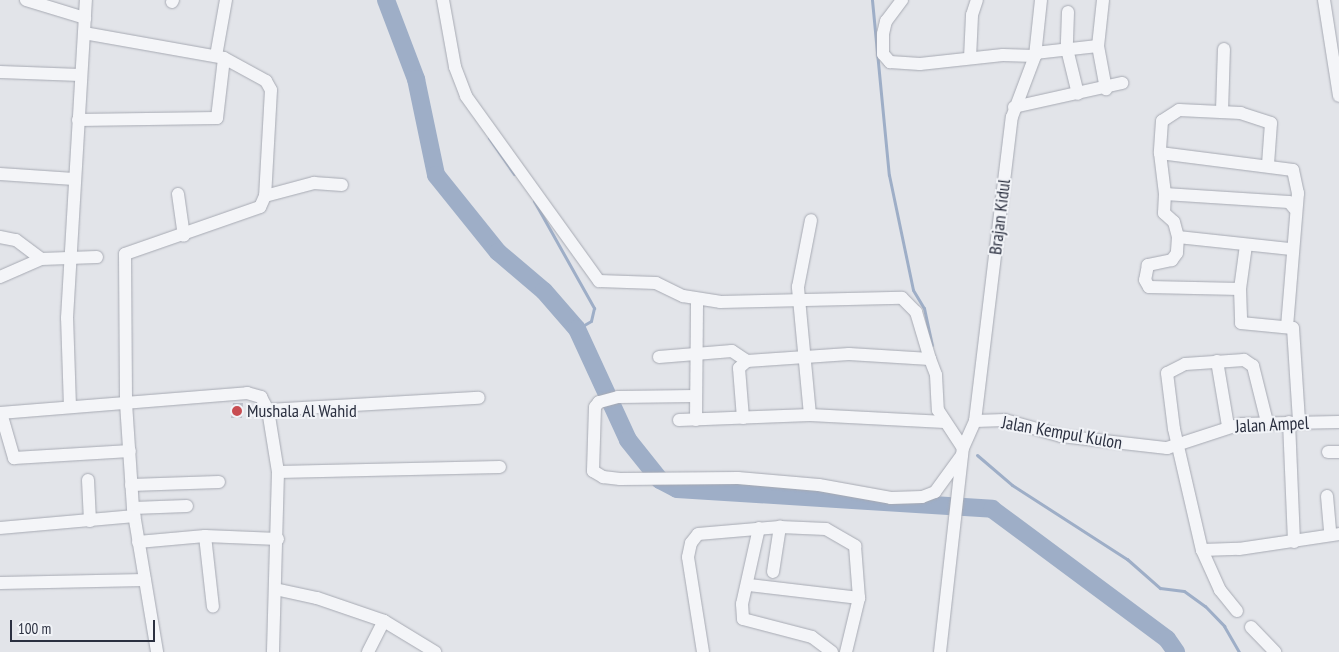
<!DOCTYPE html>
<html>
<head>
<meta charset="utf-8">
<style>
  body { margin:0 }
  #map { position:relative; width:1339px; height:652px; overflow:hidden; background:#e2e4e9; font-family:"PT Sans Narrow",sans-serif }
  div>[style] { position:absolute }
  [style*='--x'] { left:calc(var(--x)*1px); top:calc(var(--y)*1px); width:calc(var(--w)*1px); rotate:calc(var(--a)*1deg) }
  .stream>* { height:3px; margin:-1.5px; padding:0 1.5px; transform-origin:1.5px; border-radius:1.5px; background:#9eaec7 }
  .river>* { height:18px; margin:-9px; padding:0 9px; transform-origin:9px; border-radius:9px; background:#9eaec7 }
  .building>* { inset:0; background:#bcbfc9 }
  .roads { filter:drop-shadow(0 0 1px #a7aab3) drop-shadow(0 0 1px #a7aab3) }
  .minor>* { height:12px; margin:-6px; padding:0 6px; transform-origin:6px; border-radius:6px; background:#f4f5f8 }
  .dots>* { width:14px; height:14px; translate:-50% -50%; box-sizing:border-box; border:2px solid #f1f3f7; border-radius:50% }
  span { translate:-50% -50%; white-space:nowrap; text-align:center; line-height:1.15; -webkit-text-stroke:4px #f1f3f7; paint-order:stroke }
  .street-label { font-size:18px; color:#2b3040 }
  .poi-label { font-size:18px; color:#2b3040 }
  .left { translate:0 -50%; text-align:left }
  .scale { position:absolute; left:10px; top:620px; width:145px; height:22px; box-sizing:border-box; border:2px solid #2b3040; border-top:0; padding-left:6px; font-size:15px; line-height:18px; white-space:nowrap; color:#2b3040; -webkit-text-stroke:4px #f1f3f7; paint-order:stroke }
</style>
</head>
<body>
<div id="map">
  <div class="stream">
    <i style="--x:872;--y:0;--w:176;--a:84.5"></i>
    <i style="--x:889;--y:175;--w:117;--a:78.2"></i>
    <i style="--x:913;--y:290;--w:21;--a:59"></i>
    <i style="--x:924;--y:308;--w:38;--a:78"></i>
    <i style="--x:489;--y:138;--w:44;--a:55.2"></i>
    <i style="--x:534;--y:201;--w:123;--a:60.7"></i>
    <i style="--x:594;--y:308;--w:13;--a:103"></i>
    <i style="--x:591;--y:321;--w:16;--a:150"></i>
    <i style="--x:977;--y:455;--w:46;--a:40.6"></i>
    <i style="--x:1012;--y:485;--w:137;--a:32.8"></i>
    <i style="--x:1127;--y:559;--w:44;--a:41.3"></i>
    <i style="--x:1160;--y:588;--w:24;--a:7"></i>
    <i style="--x:1184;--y:591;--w:26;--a:36"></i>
    <i style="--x:1205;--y:606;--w:28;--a:46"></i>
    <i style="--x:1224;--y:626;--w:30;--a:60"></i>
  </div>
  <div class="river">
    <i style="--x:386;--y:0;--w:85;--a:69.2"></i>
    <i style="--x:416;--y:79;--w:98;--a:78.2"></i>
    <i style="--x:436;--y:175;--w:99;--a:51.2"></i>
    <i style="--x:498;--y:252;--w:60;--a:40.3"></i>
    <i style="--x:544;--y:291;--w:50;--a:49"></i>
    <i style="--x:577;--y:329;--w:122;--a:65.3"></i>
    <i style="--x:628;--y:440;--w:51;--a:51.3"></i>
    <i style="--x:660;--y:480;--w:19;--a:28"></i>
    <i style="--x:677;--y:489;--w:316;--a:3.6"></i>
    <i style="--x:992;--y:509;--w:218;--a:36.6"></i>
    <i style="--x:1167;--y:639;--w:16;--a:55"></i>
  </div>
  <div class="building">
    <i style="clip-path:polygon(233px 403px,243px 403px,242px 418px,231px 418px)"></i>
  </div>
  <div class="roads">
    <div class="minor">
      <i style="--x:26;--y:0;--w:62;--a:17"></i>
      <i style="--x:443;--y:0;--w:68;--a:79.8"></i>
      <i style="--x:455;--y:67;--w:31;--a:69"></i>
      <i style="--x:466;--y:96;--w:228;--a:54.3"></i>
      <i style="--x:599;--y:281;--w:57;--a:2"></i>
      <i style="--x:656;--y:283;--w:30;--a:26"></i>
      <i style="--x:683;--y:296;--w:37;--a:9"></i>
      <i style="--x:720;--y:302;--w:182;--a:-1.3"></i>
      <i style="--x:902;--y:298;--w:20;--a:45"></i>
      <i style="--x:916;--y:312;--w:49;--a:73.4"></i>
      <i style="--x:902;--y:0;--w:26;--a:127"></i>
      <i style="--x:886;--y:21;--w:13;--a:103"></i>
      <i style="--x:883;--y:34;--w:20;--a:90"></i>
      <i style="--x:883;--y:54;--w:11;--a:49"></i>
      <i style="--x:890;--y:62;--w:30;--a:4"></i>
      <i style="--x:920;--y:64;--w:83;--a:-6.2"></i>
      <i style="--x:1003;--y:55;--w:32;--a:2"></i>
      <i style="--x:1103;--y:0;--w:46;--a:96.2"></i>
      <i style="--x:1098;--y:46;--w:44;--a:79.5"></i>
      <i style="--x:1324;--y:0;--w:97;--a:81.1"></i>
      <i style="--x:172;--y:2;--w:2;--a:-63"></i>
      <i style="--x:1068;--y:12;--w:37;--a:92"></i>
      <i style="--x:1067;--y:49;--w:46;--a:76.3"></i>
      <i style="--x:84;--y:33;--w:142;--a:10.1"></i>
      <i style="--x:224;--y:58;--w:48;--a:28.7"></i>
      <i style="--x:266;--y:81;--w:10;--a:61"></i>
      <i style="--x:271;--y:90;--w:106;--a:93.2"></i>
      <i style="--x:265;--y:196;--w:12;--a:114"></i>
      <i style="--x:260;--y:207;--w:143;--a:160.8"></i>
      <i style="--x:125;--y:254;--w:149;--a:89.6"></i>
      <i style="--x:126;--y:403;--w:105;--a:86.2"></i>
      <i style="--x:133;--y:508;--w:146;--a:80.5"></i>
      <i style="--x:1035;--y:53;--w:63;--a:-6.3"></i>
      <i style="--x:216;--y:56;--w:57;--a:-79.9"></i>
      <i style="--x:970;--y:58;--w:43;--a:-87.3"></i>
      <i style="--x:972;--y:15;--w:16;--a:-72"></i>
      <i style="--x:0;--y:72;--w:80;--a:2.1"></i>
      <i style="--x:1014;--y:107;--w:111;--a:-12.5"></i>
      <i style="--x:1222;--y:111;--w:62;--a:-88.2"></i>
      <i style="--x:78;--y:120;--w:139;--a:-0.8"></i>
      <i style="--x:217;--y:118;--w:60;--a:-83.3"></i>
      <i style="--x:1160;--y:153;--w:134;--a:7.3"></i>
      <i style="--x:1293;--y:170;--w:24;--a:78"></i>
      <i style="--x:1298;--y:193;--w:133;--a:94.7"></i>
      <i style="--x:1268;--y:164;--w:41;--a:-85.8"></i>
      <i style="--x:1271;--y:123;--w:32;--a:-162"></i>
      <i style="--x:1241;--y:113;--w:62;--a:-177.2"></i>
      <i style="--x:1179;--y:110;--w:20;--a:147"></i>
      <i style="--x:1162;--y:121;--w:32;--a:94"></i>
      <i style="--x:1160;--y:153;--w:41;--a:83"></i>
      <i style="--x:1165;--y:194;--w:124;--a:3.7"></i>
      <i style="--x:1289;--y:202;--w:8;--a:50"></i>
      <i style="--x:0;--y:174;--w:74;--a:3.9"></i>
      <i style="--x:178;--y:194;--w:42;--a:81.9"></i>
      <i style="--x:1165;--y:194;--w:19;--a:93"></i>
      <i style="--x:1164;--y:213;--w:13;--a:42"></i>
      <i style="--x:1174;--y:222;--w:16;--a:75"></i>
      <i style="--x:1178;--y:237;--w:114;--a:6.1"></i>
      <i style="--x:265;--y:196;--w:51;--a:-14.9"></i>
      <i style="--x:314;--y:183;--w:28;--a:4"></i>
      <i style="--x:0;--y:237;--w:16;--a:11"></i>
      <i style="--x:16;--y:240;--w:31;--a:37"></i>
      <i style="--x:1178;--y:237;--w:16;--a:94"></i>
      <i style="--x:1177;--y:253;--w:9;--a:126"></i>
      <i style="--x:1172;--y:260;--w:25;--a:168"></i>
      <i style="--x:1148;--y:265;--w:15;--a:101"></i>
      <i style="--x:1145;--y:280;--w:8;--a:60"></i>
      <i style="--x:1149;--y:287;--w:91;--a:1.3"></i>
      <i style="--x:1240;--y:289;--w:44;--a:-82.2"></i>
      <i style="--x:0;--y:277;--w:45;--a:-23.7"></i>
      <i style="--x:41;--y:259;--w:56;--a:-2"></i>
      <i style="--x:1240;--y:289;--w:34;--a:88"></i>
      <i style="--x:1241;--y:323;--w:52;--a:5.5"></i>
      <i style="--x:1293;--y:328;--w:94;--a:86.3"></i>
      <i style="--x:659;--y:357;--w:73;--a:-4.7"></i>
      <i style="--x:732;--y:351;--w:18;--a:34"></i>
      <i style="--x:1217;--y:361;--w:66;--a:80.4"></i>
      <i style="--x:696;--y:396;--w:78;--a:179.3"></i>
      <i style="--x:618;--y:397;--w:20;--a:165"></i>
      <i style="--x:599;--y:402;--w:6;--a:129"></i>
      <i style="--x:595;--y:407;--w:64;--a:91.8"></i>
      <i style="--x:593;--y:471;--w:12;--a:31"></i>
      <i style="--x:603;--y:477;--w:17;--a:7"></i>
      <i style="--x:620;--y:479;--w:118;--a:-0.5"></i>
      <i style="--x:738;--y:478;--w:81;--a:4.9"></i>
      <i style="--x:819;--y:485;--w:73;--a:10.2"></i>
      <i style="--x:891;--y:498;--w:31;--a:-2"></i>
      <i style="--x:922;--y:497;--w:14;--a:-21"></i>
      <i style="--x:935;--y:492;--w:46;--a:-53.9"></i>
      <i style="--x:70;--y:407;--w:89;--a:-91.9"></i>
      <i style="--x:67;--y:318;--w:319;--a:-86.6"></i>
      <i style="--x:268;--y:410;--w:211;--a:-3.3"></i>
      <i style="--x:0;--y:413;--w:248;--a:-4.6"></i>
      <i style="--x:247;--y:393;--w:15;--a:16"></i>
      <i style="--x:261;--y:397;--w:15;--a:62"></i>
      <i style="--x:268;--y:410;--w:63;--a:80.8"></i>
      <i style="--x:278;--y:472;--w:180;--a:91.6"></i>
      <i style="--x:1;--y:413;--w:47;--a:73.9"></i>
      <i style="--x:14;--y:458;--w:116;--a:-3.5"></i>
      <i style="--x:810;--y:415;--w:129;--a:-95.4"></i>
      <i style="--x:798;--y:287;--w:68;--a:-79"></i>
      <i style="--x:743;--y:418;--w:50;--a:-94.6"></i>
      <i style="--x:739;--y:368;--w:11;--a:-41"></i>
      <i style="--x:747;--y:361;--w:102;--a:-3.9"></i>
      <i style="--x:849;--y:354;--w:81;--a:3.5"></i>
      <i style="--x:930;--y:359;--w:17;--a:69"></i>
      <i style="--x:936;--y:375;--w:35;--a:87"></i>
      <i style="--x:938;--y:410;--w:45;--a:56.7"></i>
      <i style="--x:679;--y:420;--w:131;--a:-2.2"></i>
      <i style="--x:810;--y:415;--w:135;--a:3"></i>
      <i style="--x:696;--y:420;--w:119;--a:-89.5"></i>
      <i style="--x:975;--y:421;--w:30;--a:-2"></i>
      <i style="--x:1005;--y:420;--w:58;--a:15.9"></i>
      <i style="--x:1061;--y:436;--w:107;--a:6.5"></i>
      <i style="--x:1167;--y:448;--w:78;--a:-18"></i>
      <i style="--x:1241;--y:424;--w:98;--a:-1.2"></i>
      <i style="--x:1267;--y:422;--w:58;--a:-104"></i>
      <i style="--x:1253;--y:366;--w:11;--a:-146"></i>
      <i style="--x:1244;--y:360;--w:59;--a:176.1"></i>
      <i style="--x:1185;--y:364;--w:20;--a:153"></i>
      <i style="--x:1167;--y:373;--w:56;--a:82.9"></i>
      <i style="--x:1174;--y:429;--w:124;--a:77"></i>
      <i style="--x:1202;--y:550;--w:37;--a:-2"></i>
      <i style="--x:1239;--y:549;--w:101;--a:-8.5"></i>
      <i style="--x:1289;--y:422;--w:120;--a:87.6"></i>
      <i style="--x:1328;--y:452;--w:11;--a:0"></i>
      <i style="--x:278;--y:472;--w:222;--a:-1.3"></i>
      <i style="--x:88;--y:480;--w:41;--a:87.2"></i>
      <i style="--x:131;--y:485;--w:88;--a:-2"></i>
      <i style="--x:1327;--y:496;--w:38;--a:85"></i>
      <i style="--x:133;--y:508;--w:54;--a:-2.1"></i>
      <i style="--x:0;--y:528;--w:135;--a:-5.1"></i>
      <i style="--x:759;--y:528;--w:78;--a:102.6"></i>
      <i style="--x:742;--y:604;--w:15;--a:86"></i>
      <i style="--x:743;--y:619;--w:71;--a:14.6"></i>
      <i style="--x:812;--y:637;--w:25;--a:37"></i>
      <i style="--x:205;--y:536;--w:71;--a:83.6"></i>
      <i style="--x:138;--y:542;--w:67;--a:-5.1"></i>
      <i style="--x:205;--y:536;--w:73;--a:2.4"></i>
      <i style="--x:1202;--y:550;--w:44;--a:65.8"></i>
      <i style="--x:1220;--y:590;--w:27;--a:51"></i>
      <i style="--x:773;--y:572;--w:46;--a:-81.2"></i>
      <i style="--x:0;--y:583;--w:145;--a:-1.2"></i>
      <i style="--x:749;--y:585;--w:111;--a:6.7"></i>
      <i style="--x:275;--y:589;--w:43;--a:12.1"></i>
      <i style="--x:317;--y:598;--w:71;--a:18.9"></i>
      <i style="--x:384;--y:621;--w:60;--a:31.3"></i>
      <i style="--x:1251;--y:627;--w:35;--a:46"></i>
      <i style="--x:368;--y:652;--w:35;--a:-63"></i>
      <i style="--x:703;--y:652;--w:96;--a:-99"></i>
      <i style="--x:688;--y:557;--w:14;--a:-78"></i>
      <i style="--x:691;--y:543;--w:11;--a:-52"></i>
      <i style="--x:698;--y:534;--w:82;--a:-4.9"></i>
      <i style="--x:780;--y:527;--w:46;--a:2.5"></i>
      <i style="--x:826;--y:529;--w:34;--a:30"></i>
      <i style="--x:855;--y:546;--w:52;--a:85.6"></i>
      <i style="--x:859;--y:598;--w:56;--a:103.5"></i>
      <i style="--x:940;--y:652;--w:205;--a:-83.6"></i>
      <i style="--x:963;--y:448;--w:30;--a:-66"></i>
      <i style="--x:975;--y:421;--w:306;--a:-83.1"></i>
      <i style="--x:1012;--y:117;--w:65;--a:-69.3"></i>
      <i style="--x:1035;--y:56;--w:56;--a:-83.9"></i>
    </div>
  </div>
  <div class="dots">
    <i style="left:237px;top:411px;background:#c84d52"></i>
  </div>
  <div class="street-label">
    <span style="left:1000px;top:217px;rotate:-83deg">Brajan Kidul</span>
    <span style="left:1272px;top:425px;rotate:-3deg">Jalan Ampel</span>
    <span style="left:1062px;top:433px;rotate:10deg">Jalan Kempul Kulon</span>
  </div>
  <div class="poi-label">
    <span class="left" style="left:247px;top:411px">Mushala Al Wahid</span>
  </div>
  <div class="scale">100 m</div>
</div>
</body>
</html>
